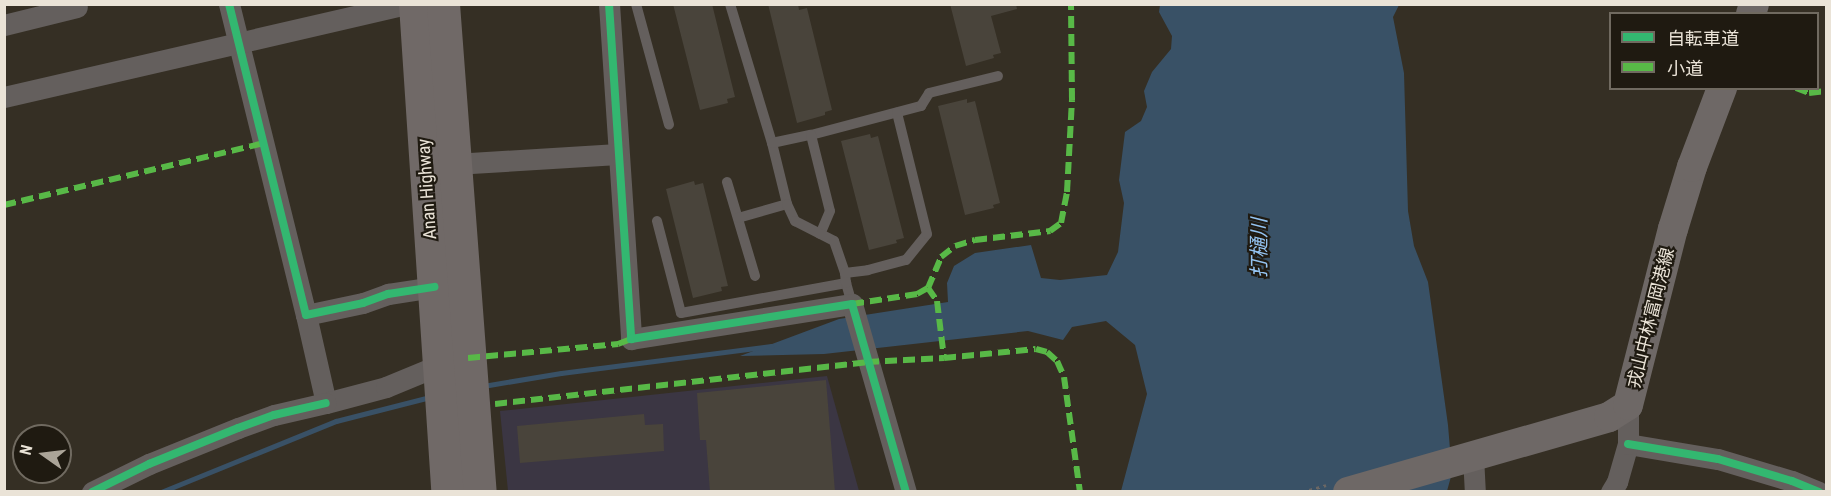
<!DOCTYPE html>
<html>
<head>
<meta charset="utf-8">
<style>
  body { margin:0 }
  #map { position:relative; width:1831px; height:496px; overflow:hidden; background:#352f24; font-family:"Roboto Condensed","Noto Sans JP",sans-serif }
  div>[style] { position:absolute }
  [style*='--x'] { left:calc(var(--x)*1px); top:calc(var(--y)*1px); width:calc(var(--w)*1px); rotate:calc(var(--a)*1deg) }
  .commercial>* { inset:0; background:#3b3643 }
  .water>* { inset:0; background:#395166 }
  .stream>* { height:5px; margin:-2.5px; padding:0 2.5px; transform-origin:2.5px; border-radius:2.5px; background:#395166 }
  .building>* { inset:0; background:#49443b }
  .path>* { height:3px; margin-top:-1.5px; transform-origin:0; background:repeating-linear-gradient(90deg,#6b6764 0 3px,transparent 0 7.5px) }
  .service>* { height:10px; margin:-5px; padding:0 5px; transform-origin:5px; border-radius:5px; background:#645f5d }
  .minor>* { height:21px; margin:-10.5px; padding:0 10.5px; transform-origin:10.5px; border-radius:10.5px; background:#645f5d }
  .secondary>* { height:30px; margin:-15px; padding:0 15px; transform-origin:15px; border-radius:15px; background:#6e6866 }
  .trunk>* { height:33px; margin:-16.5px; padding:0 16.5px; transform-origin:16.5px; border-radius:16.5px; background:#706967 }
  .quiet>* { height:6px; margin-top:-3px; transform-origin:0; background:repeating-linear-gradient(90deg,#58b947 0 12px,transparent 0 18px) }
  .cycleway>* { height:8px; margin:-4px; padding:0 4px; transform-origin:4px; border-radius:4px; background:#33b770 }
  span { translate:-50% -50%; white-space:nowrap; text-align:center; line-height:1.15; -webkit-text-stroke:4.5px #1f1a11; paint-order:stroke }
  .street-label { font-size:18px; color:#eae3d7 }
  .water-label { font-size:20px; color:#94c4f2; font-style:italic }
  .frame { position:absolute; inset:0; border:6px solid #eae3d7; pointer-events:none }
  .legend { position:absolute; left:1609px; top:12px; width:210px; height:78px; box-sizing:border-box; background:#1f1a11; border:2px solid #706a60; margin:0; padding:8px 10px; list-style:none; font-size:18px; color:#eae3d7 }
  .legend li { display:flex; align-items:center; gap:12px; height:30px }
  .legend b { width:30px; border:2px solid #706a60 }
  .north { position:absolute; left:12px; top:424px; width:60px; height:60px; box-sizing:border-box; background:#1f1a11; border:2px solid #706a60; border-radius:50%; rotate:284deg; font-size:16px; font-weight:700; line-height:24px; text-align:center; color:#eae3d7 }
  .north::after { content:''; display:block; margin:auto; width:21px; height:27px; background:#aba498; clip-path:polygon(50% 0,100% 100%,50% 72%,0 100%) }
</style>
</head>
<body>
<div id="map">
  <div class="commercial">
    <i style="clip-path:polygon(827px 376px,859px 491px,508px 491px,500px 411px)"></i>
  </div>
  <div class="water">
    <i style="clip-path:polygon(1160px 5px,1399px 5px,1393px 17px,1404px 73px,1408px 211px,1414px 246px,1428px 282px,1448px 425px,1452px 473px,1447px 491px,1121px 491px,1147px 394px,1135px 345px,1106px 321px,1072px 327px,1063px 340px,1028px 331px,824px 354px,740px 356px,839px 319px,948px 302px,947px 283px,954px 266px,975px 253px,1031px 245px,1041px 278px,1060px 280px,1107px 275px,1118px 252px,1124px 203px,1119px 180px,1125px 132px,1141px 121px,1147px 107px,1144px 91px,1152px 72px,1171px 49px,1172px 36px,1159px 12px)"></i>
  </div>
  <div class="stream">
    <i style="--x:483;--y:386;--w:79;--a:-9.5"></i>
    <i style="--x:561;--y:373;--w:212;--a:-7.3"></i>
    <i style="--x:161;--y:492;--w:189;--a:-22.1"></i>
    <i style="--x:336;--y:421;--w:97;--a:-14.3"></i>
  </div>
  <div class="building">
    <i style="clip-path:polygon(673px 4px,712px 4px,735px 97px,727px 99px,728px 103px,700px 110px)"></i>
    <i style="clip-path:polygon(768px 4px,798px 4px,799px 10px,807px 8px,832px 110px,825px 112px,825px 115px,797px 123px)"></i>
    <i style="clip-path:polygon(950px 4px,1016px 4px,1017px 9px,991px 16px,1001px 53px,993px 55px,994px 58px,966px 66px)"></i>
    <i style="clip-path:polygon(967px 99px,967px 103px,975px 101px,1000px 203px,993px 205px,994px 208px,965px 215px,938px 106px)"></i>
    <i style="clip-path:polygon(870px 134px,871px 138px,878px 136px,904px 238px,896px 240px,897px 243px,869px 250px,841px 141px)"></i>
    <i style="clip-path:polygon(694px 181px,695px 185px,703px 183px,728px 286px,721px 287px,722px 291px,693px 298px,666px 189px)"></i>
    <i style="clip-path:polygon(826px 380px,835px 492px,710px 492px,706px 440px,700px 440px,697px 393px)"></i>
    <i style="clip-path:polygon(644px 414px,645px 425px,663px 424px,664px 451px,520px 463px,517px 426px)"></i>
  </div>
  <div class="path">
    <i style="--x:1302;--y:492;--w:25;--a:-16"></i>
  </div>
  <div class="service">
    <i style="--x:636;--y:4;--w:125;--a:74.7"></i>
    <i style="--x:730;--y:4;--w:145;--a:73.2"></i>
    <i style="--x:772;--y:143;--w:63;--a:76.2"></i>
    <i style="--x:811;--y:135;--w:114;--a:-14.8"></i>
    <i style="--x:921;--y:106;--w:15;--a:-58"></i>
    <i style="--x:929;--y:93;--w:71;--a:-13.8"></i>
    <i style="--x:772;--y:143;--w:40;--a:-12"></i>
    <i style="--x:811;--y:135;--w:78;--a:76"></i>
    <i style="--x:830;--y:211;--w:25;--a:113"></i>
    <i style="--x:727;--y:182;--w:98;--a:73.4"></i>
    <i style="--x:738;--y:218;--w:51;--a:-15.9"></i>
    <i style="--x:787;--y:204;--w:19;--a:65"></i>
    <i style="--x:795;--y:221;--w:44;--a:27.1"></i>
    <i style="--x:834;--y:241;--w:34;--a:71"></i>
    <i style="--x:657;--y:221;--w:95;--a:75.4"></i>
    <i style="--x:681;--y:313;--w:168;--a:-10.3"></i>
    <i style="--x:846;--y:283;--w:22;--a:74"></i>
    <i style="--x:846;--y:283;--w:10;--a:-96"></i>
    <i style="--x:845;--y:273;--w:23;--a:-7"></i>
    <i style="--x:868;--y:270;--w:39;--a:-15"></i>
    <i style="--x:906;--y:260;--w:33;--a:-51"></i>
    <i style="--x:927;--y:234;--w:125;--a:-103.9"></i>
  </div>
  <div class="minor">
    <i style="--x:229;--y:4;--w:320;--a:76.1"></i>
    <i style="--x:306;--y:315;--w:58;--a:-11.9"></i>
    <i style="--x:363;--y:303;--w:27;--a:-20"></i>
    <i style="--x:388;--y:294;--w:47;--a:-8.7"></i>
    <i style="--x:609;--y:4;--w:336;--a:86.2"></i>
    <i style="--x:631;--y:339;--w:224;--a:-9"></i>
    <i style="--x:852;--y:304;--w:196;--a:74"></i>
    <i style="--x:4;--y:25;--w:75;--a:-13.9"></i>
    <i style="--x:4;--y:97;--w:413;--a:-13"></i>
    <i style="--x:454;--y:164;--w:164;--a:-3.5"></i>
    <i style="--x:306;--y:315;--w:90;--a:77.2"></i>
    <i style="--x:326;--y:403;--w:62;--a:-14.9"></i>
    <i style="--x:386;--y:387;--w:57;--a:-22.5"></i>
    <i style="--x:1628;--y:444;--w:91;--a:9.5"></i>
    <i style="--x:1718;--y:459;--w:77;--a:16.6"></i>
    <i style="--x:1792;--y:481;--w:29;--a:22"></i>
    <i style="--x:1473;--y:456;--w:36;--a:87"></i>
    <i style="--x:92;--y:492;--w:64;--a:-26.2"></i>
    <i style="--x:149;--y:464;--w:96;--a:-22"></i>
    <i style="--x:238;--y:428;--w:38;--a:-20"></i>
    <i style="--x:274;--y:415;--w:53;--a:-13"></i>
    <i style="--x:1611;--y:492;--w:12;--a:-59"></i>
    <i style="--x:1617;--y:482;--w:40;--a:-74"></i>
    <i style="--x:1628;--y:444;--w:39;--a:-90"></i>
  </div>
  <div class="secondary">
    <i style="--x:1751;--y:14;--w:10;--a:-73"></i>
    <i style="--x:1348;--y:492;--w:272;--a:-16"></i>
    <i style="--x:1609;--y:417;--w:22;--a:-32"></i>
    <i style="--x:1628;--y:405;--w:182;--a:-75.7"></i>
    <i style="--x:1673;--y:229;--w:65;--a:-73"></i>
    <i style="--x:1692;--y:167;--w:85;--a:-69.2"></i>
  </div>
  <div class="trunk">
    <i style="--x:415;--y:4;--w:489;--a:86.2"></i>
    <i style="--x:443;--y:4;--w:489;--a:85.7"></i>
  </div>
  <div class="quiet">
    <i style="--x:1796;--y:88;--w:14;--a:21"></i>
    <i style="--x:1809;--y:93;--w:17;--a:-7"></i>
    <i style="--x:4;--y:205;--w:267;--a:-13.4"></i>
    <i style="--x:928;--y:288;--w:16;--a:55"></i>
    <i style="--x:937;--y:301;--w:57;--a:83"></i>
    <i style="--x:944;--y:358;--w:92;--a:-5.6"></i>
    <i style="--x:1036;--y:349;--w:11;--a:15"></i>
    <i style="--x:1047;--y:352;--w:13;--a:42"></i>
    <i style="--x:1057;--y:361;--w:17;--a:66"></i>
    <i style="--x:1064;--y:377;--w:116;--a:82.1"></i>
    <i style="--x:852;--y:304;--w:66;--a:-8.7"></i>
    <i style="--x:917;--y:294;--w:13;--a:-29"></i>
    <i style="--x:928;--y:288;--w:34;--a:-67"></i>
    <i style="--x:941;--y:257;--w:18;--a:-38"></i>
    <i style="--x:955;--y:246;--w:21;--a:-17"></i>
    <i style="--x:975;--y:240;--w:76;--a:-6.8"></i>
    <i style="--x:1050;--y:231;--w:14;--a:-36"></i>
    <i style="--x:1061;--y:223;--w:32;--a:-79"></i>
    <i style="--x:1067;--y:192;--w:92;--a:-86.9"></i>
    <i style="--x:1072;--y:100;--w:96;--a:-90.6"></i>
    <i style="--x:468;--y:358;--w:151;--a:-5.3"></i>
    <i style="--x:618;--y:344;--w:14;--a:-21"></i>
    <i style="--x:495;--y:404;--w:374;--a:-6.4"></i>
    <i style="--x:867;--y:362;--w:77;--a:-3"></i>
  </div>
  <div class="cycleway">
    <i style="--x:229;--y:4;--w:320;--a:76.1"></i>
    <i style="--x:306;--y:315;--w:58;--a:-11.9"></i>
    <i style="--x:363;--y:303;--w:27;--a:-20"></i>
    <i style="--x:388;--y:294;--w:47;--a:-8.7"></i>
    <i style="--x:609;--y:4;--w:336;--a:86.2"></i>
    <i style="--x:631;--y:339;--w:224;--a:-9"></i>
    <i style="--x:852;--y:304;--w:196;--a:74"></i>
    <i style="--x:1628;--y:444;--w:91;--a:9.5"></i>
    <i style="--x:1718;--y:459;--w:77;--a:16.6"></i>
    <i style="--x:1792;--y:481;--w:29;--a:22"></i>
    <i style="--x:92;--y:492;--w:64;--a:-26.2"></i>
    <i style="--x:149;--y:464;--w:96;--a:-22"></i>
    <i style="--x:238;--y:428;--w:38;--a:-20"></i>
    <i style="--x:274;--y:415;--w:53;--a:-13"></i>
  </div>
  <div class="street-label">
    <span style="left:427px;top:189px;rotate:-94deg">Anan Highway</span>
    <span style="left:1651px;top:318px;rotate:-76deg">戎山中林富岡港線</span>
  </div>
  <div class="water-label">
    <span style="left:1259px;top:248px;rotate:-90deg">打樋川</span>
  </div>
  <div class="frame"></div>
  <ul class="legend">
  <li><b style="height:8px;background:#33b770"></b>自転車道</li>
  <li><b style="height:8px;background:#58b947"></b>小道</li>
  </ul>
  <div class="north">N</div>
</div>
</body>
</html>
